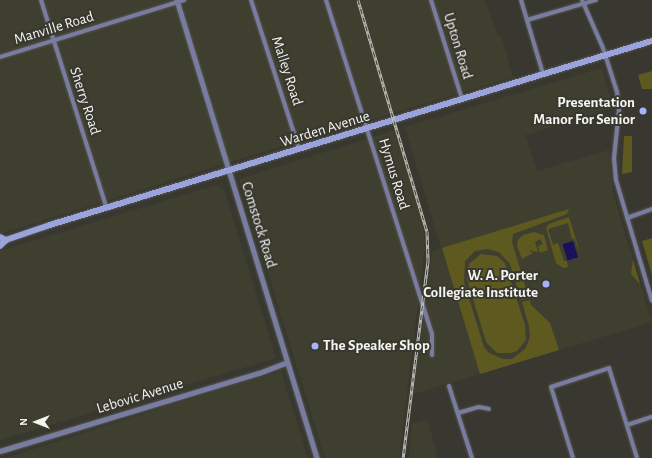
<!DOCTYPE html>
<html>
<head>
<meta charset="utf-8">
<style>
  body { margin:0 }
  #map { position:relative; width:652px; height:458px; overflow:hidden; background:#383830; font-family:"Alegreya Sans",sans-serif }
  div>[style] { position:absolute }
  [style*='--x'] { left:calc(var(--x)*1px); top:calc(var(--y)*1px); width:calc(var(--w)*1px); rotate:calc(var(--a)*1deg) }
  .built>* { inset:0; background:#3f3f30 }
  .green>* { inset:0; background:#5e5a1f }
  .water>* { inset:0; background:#19115a; transform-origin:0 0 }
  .roads { filter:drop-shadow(0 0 1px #56564f) drop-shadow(0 0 1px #56564f) }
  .minor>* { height:4px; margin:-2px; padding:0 2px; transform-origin:2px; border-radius:2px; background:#777ca0 }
  .tertiary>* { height:4.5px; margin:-2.25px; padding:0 2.25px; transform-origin:2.25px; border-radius:2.25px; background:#777ca0 }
  .secondary>* { height:5.5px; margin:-2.75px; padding:0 2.75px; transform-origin:2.75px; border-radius:2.75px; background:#9ba3dc }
  .rail>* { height:3px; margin-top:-1.5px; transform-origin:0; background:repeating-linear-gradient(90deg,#383830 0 4.5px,#bcbcb6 0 9px); box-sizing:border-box; border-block:1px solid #bcbcb6 }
  .dots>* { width:11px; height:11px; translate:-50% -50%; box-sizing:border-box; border:2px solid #383830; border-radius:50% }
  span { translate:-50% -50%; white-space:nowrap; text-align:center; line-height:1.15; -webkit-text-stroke:4px #383830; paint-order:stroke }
  .street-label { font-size:15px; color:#f5f5f0 }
  .poi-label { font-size:15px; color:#f5f5f0; font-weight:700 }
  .right { translate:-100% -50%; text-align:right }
  .left { translate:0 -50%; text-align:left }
  .north { position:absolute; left:16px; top:402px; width:40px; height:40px; -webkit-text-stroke:3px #383830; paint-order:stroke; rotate:270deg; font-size:11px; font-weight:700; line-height:16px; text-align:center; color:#f5f5f0 }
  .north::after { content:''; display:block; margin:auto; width:14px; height:18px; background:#f5f5f0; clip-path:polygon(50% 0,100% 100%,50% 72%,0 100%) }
</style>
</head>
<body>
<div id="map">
  <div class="built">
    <i style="clip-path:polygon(0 0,485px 0,498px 36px,501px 36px,513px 77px,233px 161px,0 234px)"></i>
    <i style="clip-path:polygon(602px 68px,613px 108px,525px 135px,537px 171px,609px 150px,613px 194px,652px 322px,413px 394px,432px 252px,441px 248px,405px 127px)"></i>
    <i style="clip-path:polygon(395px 130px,422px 217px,425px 245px,399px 458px,325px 458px,239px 179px)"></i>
    <i style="clip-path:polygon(216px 185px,224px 189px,276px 358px,0 440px,0 251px)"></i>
    <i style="clip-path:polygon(281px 371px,308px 458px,6px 458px,174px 404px)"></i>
    <i style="clip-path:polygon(427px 419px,438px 458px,409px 458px,412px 424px)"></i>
  </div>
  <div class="green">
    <i style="clip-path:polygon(652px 71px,652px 89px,642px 89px,638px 75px)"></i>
    <i style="clip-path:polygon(624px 136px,632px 136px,632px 172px,622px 174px)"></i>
    <i style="clip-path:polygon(569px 209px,567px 214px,513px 234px,512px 242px,529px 298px,521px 300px,510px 264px,499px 252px,487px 249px,475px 251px,465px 261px,464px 282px,484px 347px,489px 353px,503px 359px,512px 359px,526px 348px,530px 336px,529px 326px,522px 302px,530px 300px,531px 305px,550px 323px,559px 350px,480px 374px,442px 248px)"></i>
    <i style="clip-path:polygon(569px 217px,581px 256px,574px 238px,572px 239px,568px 223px,548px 229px,553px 245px,558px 243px,564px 261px,567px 261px,568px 267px,563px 268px,556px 263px,546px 228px,549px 224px)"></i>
    <i style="clip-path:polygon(534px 232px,544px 235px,548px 250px,540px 253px,538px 246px,543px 244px,540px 239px,535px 242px,538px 252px,528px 250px,533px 253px,522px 259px,517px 246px,518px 240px,523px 235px)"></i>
    <i style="clip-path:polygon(652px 238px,652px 275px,642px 241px)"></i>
    <i style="clip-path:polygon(481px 254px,497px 256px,505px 263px,525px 325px,526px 340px,517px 351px,510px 353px,497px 353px,486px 342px,467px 279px,469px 264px)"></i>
    <i style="clip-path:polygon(633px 260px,640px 284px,631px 274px)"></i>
  </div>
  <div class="water">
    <i style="left:573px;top:241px;width:17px;height:11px;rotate:73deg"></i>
  </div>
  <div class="roads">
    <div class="minor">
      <i style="--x:41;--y:0;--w:219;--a:72.5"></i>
      <i style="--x:251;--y:0;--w:157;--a:72.1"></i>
      <i style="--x:326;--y:0;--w:351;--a:72.4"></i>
      <i style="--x:432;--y:335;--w:20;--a:90"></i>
      <i style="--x:431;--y:0;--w:104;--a:72.6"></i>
      <i style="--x:521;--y:0;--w:77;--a:73.4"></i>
      <i style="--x:582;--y:0;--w:52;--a:66.4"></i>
      <i style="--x:603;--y:48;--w:46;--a:72.3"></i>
      <i style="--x:617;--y:92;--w:17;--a:83"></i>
      <i style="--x:619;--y:109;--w:49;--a:95.8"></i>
      <i style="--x:614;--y:158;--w:22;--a:85"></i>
      <i style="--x:616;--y:180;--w:126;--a:73.4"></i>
      <i style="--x:527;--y:20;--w:72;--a:-16.2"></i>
      <i style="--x:0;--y:57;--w:193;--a:-17.2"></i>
      <i style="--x:627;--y:218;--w:27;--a:-20"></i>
      <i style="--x:449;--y:386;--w:76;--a:72.3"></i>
      <i style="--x:458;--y:413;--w:22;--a:-16"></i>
      <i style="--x:479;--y:407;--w:10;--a:11"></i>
      <i style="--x:627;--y:425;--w:26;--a:-18"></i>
      <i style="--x:573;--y:458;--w:74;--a:-107.2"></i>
      <i style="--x:551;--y:387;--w:61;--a:-18.1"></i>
      <i style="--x:609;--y:368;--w:94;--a:72.7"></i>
    </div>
    <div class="tertiary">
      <i style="--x:177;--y:0;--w:479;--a:73"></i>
      <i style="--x:0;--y:451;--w:270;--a:-16.8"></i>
      <i style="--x:259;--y:373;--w:30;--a:-21"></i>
    </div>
    <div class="secondary">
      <i style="--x:0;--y:237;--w:7;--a:27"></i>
      <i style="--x:0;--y:246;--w:8;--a:-45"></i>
      <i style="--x:6;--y:240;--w:46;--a:-18.8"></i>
      <i style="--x:50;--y:225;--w:629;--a:-17"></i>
    </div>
  </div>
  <div class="rail">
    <i style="--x:358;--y:0;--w:241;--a:73.4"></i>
    <i style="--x:427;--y:231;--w:30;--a:88"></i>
    <i style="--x:428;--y:261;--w:199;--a:97.2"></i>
  </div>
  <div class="dots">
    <i style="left:643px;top:111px;background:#a7b1fc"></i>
    <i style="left:546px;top:284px;background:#a7b1fc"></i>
    <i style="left:315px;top:346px;background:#a7b1fc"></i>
  </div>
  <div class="street-label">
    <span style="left:54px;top:28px;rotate:-17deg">Manville Road</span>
    <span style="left:458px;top:46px;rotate:73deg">Upton Road</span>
    <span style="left:287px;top:71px;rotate:72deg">Malley Road</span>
    <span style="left:85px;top:101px;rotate:72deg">Sherry Road</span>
    <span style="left:325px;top:129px;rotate:-17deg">Warden Avenue</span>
    <span style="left:394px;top:174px;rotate:73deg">Hymus Road</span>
    <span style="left:259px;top:225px;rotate:73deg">Comstock Road</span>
    <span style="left:140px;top:396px;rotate:-17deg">Lebovic Avenue</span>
  </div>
  <div class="poi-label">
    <span class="right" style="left:635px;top:111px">Presentation<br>Manor For Senior</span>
    <span class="right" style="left:538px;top:284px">W. A. Porter<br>Collegiate Institute</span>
    <span class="left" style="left:323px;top:346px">The Speaker Shop</span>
  </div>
  <div class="north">N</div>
</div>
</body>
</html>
